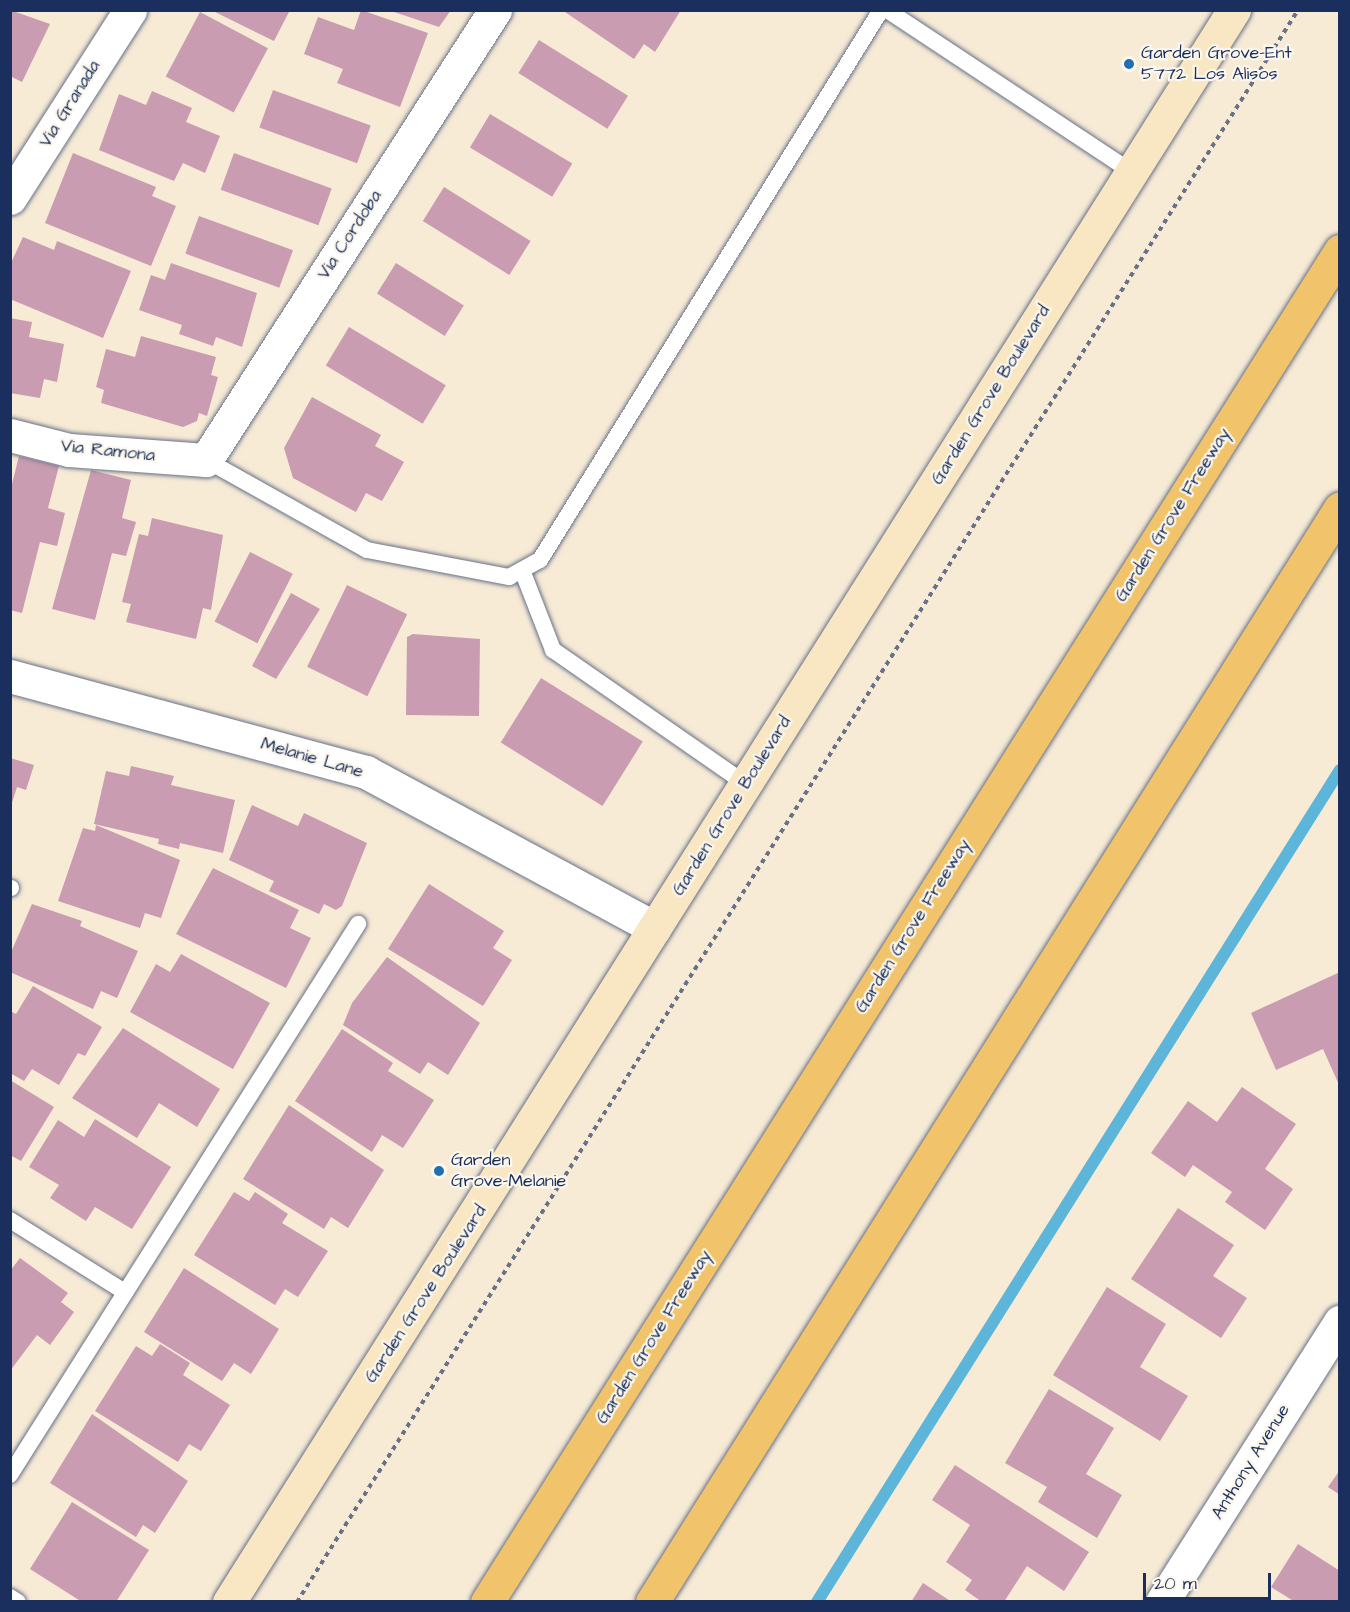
<!DOCTYPE html>
<html>
<head>
<meta charset="utf-8">
<style>
  body { margin:0 }
  #map { position:relative; width:1350px; height:1612px; overflow:hidden; background:#f7ebd6; font-family:"Architects Daughter",sans-serif }
  div>[style] { position:absolute }
  [style*='--x'] { left:calc(var(--x)*1px); top:calc(var(--y)*1px); width:calc(var(--w)*1px); rotate:calc(var(--a)*1deg) }
  .stream>* { height:12px; margin:-6px; padding:0 6px; transform-origin:6px; border-radius:6px; background:#5db6da }
  .building>* { inset:0; background:#c99cb1; transform-origin:0 0 }
  .path>* { height:4px; margin-top:-2px; transform-origin:0; background:repeating-linear-gradient(90deg,#687188 0 4.5px,transparent 0 9px) }
  .roads { filter:drop-shadow(0 0 2px #687188) drop-shadow(0 0 2px #687188) }
  .service>* { height:16px; margin:-8px; padding:0 8px; transform-origin:8px; border-radius:8px; background:#fff }
  .minor>* { height:33px; margin:-16.5px; padding:0 16.5px; transform-origin:16.5px; border-radius:16.5px; background:#fff }
  .secondary>* { height:33px; margin:-16.5px; padding:0 16.5px; transform-origin:16.5px; border-radius:16.5px; background:#f9e7c3 }
  .motorway>* { height:33px; margin:-16.5px; padding:0 16.5px; transform-origin:16.5px; border-radius:16.5px; background:#f1c36a }
  .dots>* { width:16px; height:16px; translate:-50% -50%; box-sizing:border-box; border:3px solid #fbf7ec; border-radius:50% }
  span { translate:-50% -50%; white-space:nowrap; text-align:center; line-height:1.15; -webkit-text-stroke:4.5px #fbf7ec; paint-order:stroke }
  .poi-label { font-size:18px; color:#1b2f5e }
  .left { translate:0 -50%; text-align:left }
  .street-label { font-size:18px; color:#1b2f5e }
  .frame { position:absolute; inset:0; border:12px solid #1b2f5e; pointer-events:none }
  .scale { position:absolute; left:1143px; top:1573px; width:128px; height:27px; box-sizing:border-box; border:3px solid #1b2f5e; border-top:0; padding-left:8px; font-size:18px; line-height:21px; white-space:nowrap; color:#1b2f5e; -webkit-text-stroke:4px #fbf7ec; paint-order:stroke }
</style>
</head>
<body>
<div id="map">
  <div class="stream">
    <i style="--x:817;--y:1602;--w:983;--a:-57.85"></i>
  </div>
  <div class="building">
    <i style="clip-path:polygon(10px 10px,50px 24px,22px 82px,10px 76px)"></i>
    <i style="clip-path:polygon(211px 10px,290px 10px,274px 41px)"></i>
    <i style="clip-path:polygon(361px 10px,428px 33px,400px 107px,337px 83px,343px 69px,304px 54px,318px 17px,354px 30px)"></i>
    <i style="clip-path:polygon(451px 10px,439px 27px,391px 11px,391px 10px)"></i>
    <i style="clip-path:polygon(562px 10px,681px 10px,655px 52px,644px 44px,634px 59px)"></i>
    <i style="left:200px;top:12px;width:77px;height:73px;rotate:28deg"></i>
    <i style="left:539px;top:40px;width:105px;height:39px;rotate:32deg"></i>
    <i style="left:273px;top:90px;width:104px;height:40px;rotate:20deg"></i>
    <i style="clip-path:polygon(152px 91px,192px 108px,186px 122px,220px 136px,205px 173px,183px 163px,174px 181px,99px 150px,119px 94px,146px 105px)"></i>
    <i style="left:490px;top:114px;width:96px;height:39px;rotate:31deg"></i>
    <i style="clip-path:polygon(73px 153px,156px 187px,152px 196px,176px 206px,151px 266px,45px 223px)"></i>
    <i style="left:234px;top:153px;width:104px;height:39px;rotate:20deg"></i>
    <i style="left:444px;top:187px;width:102px;height:40px;rotate:32deg"></i>
    <i style="left:199px;top:216px;width:100px;height:40px;rotate:20deg"></i>
    <i style="clip-path:polygon(23px 237px,54px 250px,57px 241px,131px 271px,103px 338px,10px 299px,10px 265px)"></i>
    <i style="clip-path:polygon(171px 263px,257px 293px,242px 347px,216px 337px,213px 346px,179px 334px,182px 325px,139px 310px,151px 275px,165px 280px)"></i>
    <i style="left:396px;top:263px;width:80px;height:36px;rotate:32deg"></i>
    <i style="clip-path:polygon(10px 318px,32px 322px,29px 337px,64px 344px,57px 382px,44px 379px,40px 398px,10px 393px)"></i>
    <i style="left:349px;top:327px;width:113px;height:45px;rotate:31deg"></i>
    <i style="clip-path:polygon(141px 336px,216px 357px,211px 375px,218px 377px,207px 416px,199px 413px,197px 421px,183px 427px,101px 403px,104px 390px,96px 387px,106px 349px,135px 357px)"></i>
    <i style="clip-path:polygon(312px 397px,381px 435px,375px 446px,404px 462px,382px 501px,366px 493px,356px 512px,293px 478px,284px 448px)"></i>
    <i style="clip-path:polygon(19px 456px,59px 466px,48px 508px,65px 513px,57px 546px,40px 542px,22px 613px,10px 610px,10px 492px)"></i>
    <i style="clip-path:polygon(91px 470px,131px 480px,122px 518px,136px 522px,126px 556px,112px 553px,95px 620px,52px 609px)"></i>
    <i style="clip-path:polygon(152px 518px,223px 535px,211px 610px,203px 608px,196px 639px,126px 622px,131px 604px,122px 602px,139px 534px,148px 536px)"></i>
    <i style="left:250px;top:552px;width:48px;height:78px;rotate:27deg"></i>
    <i style="left:347px;top:585px;width:67px;height:91px;rotate:26deg"></i>
    <i style="clip-path:polygon(291px 593px,320px 609px,276px 679px,252px 666px)"></i>
    <i style="clip-path:polygon(413px 634px,480px 639px,479px 716px,406px 715px,407px 637px)"></i>
    <i style="left:541px;top:678px;width:120px;height:76px;rotate:32deg"></i>
    <i style="clip-path:polygon(10px 758px,34px 765px,26px 790px,17px 787px,11px 806px)"></i>
    <i style="clip-path:polygon(131px 766px,174px 776px,171px 785px,235px 800px,223px 853px,180px 843px,179px 849px,158px 844px,159px 839px,94px 824px,106px 771px,129px 776px)"></i>
    <i style="clip-path:polygon(252px 805px,298px 826px,304px 813px,367px 843px,342px 906px,336px 910px,324px 904px,319px 914px,269px 891px,274px 881px,229px 860px)"></i>
    <i style="clip-path:polygon(96px 825px,180px 860px,161px 918px,145px 913px,140px 928px,58px 901px,83px 828px,95px 831px)"></i>
    <i style="clip-path:polygon(213px 868px,299px 910px,290px 928px,311px 938px,286px 988px,176px 934px)"></i>
    <i style="clip-path:polygon(429px 884px,504px 931px,493px 948px,512px 960px,483px 1006px,388px 949px)"></i>
    <i style="clip-path:polygon(32px 904px,82px 921px,80px 926px,138px 951px,117px 998px,101px 991px,93px 1009px,10px 972px,12px 950px)"></i>
    <i style="clip-path:polygon(181px 954px,270px 1003px,233px 1069px,130px 1012px,156px 964px,170px 972px)"></i>
    <i style="clip-path:polygon(387px 957px,480px 1023px,448px 1075px,428px 1062px,420px 1074px,343px 1025px,352px 1003px)"></i>
    <i style="clip-path:polygon(1340px 972px,1340px 1087px,1323px 1049px,1276px 1070px,1251px 1013px)"></i>
    <i style="clip-path:polygon(33px 986px,102px 1027px,85px 1056px,78px 1053px,59px 1085px,32px 1069px,24px 1081px,10px 1073px,10px 1011px,16px 1014px)"></i>
    <i style="clip-path:polygon(123px 1028px,220px 1089px,197px 1127px,159px 1103px,137px 1138px,72px 1098px)"></i>
    <i style="clip-path:polygon(342px 1029px,393px 1063px,388px 1071px,434px 1100px,403px 1148px,382px 1135px,372px 1152px,295px 1101px)"></i>
    <i style="clip-path:polygon(10px 1080px,54px 1107px,21px 1161px,10px 1155px)"></i>
    <i style="clip-path:polygon(1242px 1087px,1296px 1124px,1265px 1169px,1293px 1189px,1265px 1230px,1225px 1202px,1232px 1192px,1193px 1165px,1185px 1177px,1151px 1153px,1188px 1101px,1217px 1122px)"></i>
    <i style="clip-path:polygon(289px 1105px,384px 1170px,348px 1228px,331px 1217px,324px 1229px,243px 1179px)"></i>
    <i style="clip-path:polygon(95px 1119px,171px 1167px,132px 1229px,95px 1207px,86px 1221px,50px 1198px,59px 1185px,29px 1167px,58px 1120px,84px 1137px)"></i>
    <i style="clip-path:polygon(234px 1192px,249px 1201px,255px 1192px,288px 1214px,282px 1223px,328px 1251px,298px 1297px,285px 1289px,275px 1305px,194px 1255px)"></i>
    <i style="clip-path:polygon(1178px 1208px,1234px 1245px,1213px 1276px,1247px 1298px,1221px 1338px,1131px 1279px)"></i>
    <i style="clip-path:polygon(20px 1258px,68px 1293px,61px 1302px,74px 1312px,50px 1345px,37px 1335px,10px 1371px,10px 1271px)"></i>
    <i style="clip-path:polygon(184px 1268px,279px 1329px,251px 1374px,234px 1363px,222px 1381px,144px 1332px)"></i>
    <i style="clip-path:polygon(1107px 1287px,1166px 1324px,1140px 1367px,1188px 1396px,1160px 1441px,1053px 1375px)"></i>
    <i style="clip-path:polygon(160px 1344px,190px 1363px,183px 1375px,230px 1405px,201px 1451px,189px 1444px,178px 1462px,95px 1411px,136px 1346px,152px 1356px)"></i>
    <i style="clip-path:polygon(1049px 1389px,1114px 1428px,1086px 1474px,1122px 1495px,1097px 1538px,1038px 1502px,1047px 1487px,1005px 1463px)"></i>
    <i style="clip-path:polygon(92px 1414px,188px 1481px,155px 1533px,143px 1525px,136px 1537px,50px 1483px)"></i>
    <i style="clip-path:polygon(955px 1465px,1089px 1552px,1064px 1591px,1027px 1566px,1004px 1602px,982px 1602px,965px 1590px,972px 1580px,946px 1562px,970px 1525px,932px 1500px)"></i>
    <i style="clip-path:polygon(1340px 1470px,1340px 1495px,1328px 1487px)"></i>
    <i style="clip-path:polygon(72px 1502px,149px 1550px,116px 1602px,82px 1602px,30px 1569px)"></i>
    <i style="clip-path:polygon(1298px 1544px,1340px 1571px,1340px 1602px,1295px 1602px,1271px 1587px)"></i>
    <i style="clip-path:polygon(923px 1583px,952px 1602px,911px 1602px)"></i>
  </div>
  <div class="path">
    <i style="--x:297;--y:1602;--w:1881;--a:-57.84"></i>
  </div>
  <div class="roads">
    <div class="service">
      <i style="--x:887;--y:10;--w:294;--a:33.5"></i>
      <i style="--x:206;--y:460;--w:184;--a:29.2"></i>
      <i style="--x:367;--y:550;--w:145;--a:10.8"></i>
      <i style="--x:509;--y:577;--w:35;--a:-29"></i>
      <i style="--x:540;--y:560;--w:647;--a:-58.2"></i>
      <i style="--x:522;--y:570;--w:86;--a:68.8"></i>
      <i style="--x:553;--y:650;--w:235;--a:34.8"></i>
      <i style="--x:10;--y:888;--w:1;--a:0"></i>
      <i style="--x:10;--y:1220;--w:136;--a:32.1"></i>
      <i style="--x:10;--y:1475;--w:652;--a:-57.72"></i>
      <i style="--x:10;--y:1597;--w:9;--a:32"></i>
    </div>
    <div class="minor">
      <i style="--x:10;--y:198;--w:223;--a:-57.4"></i>
      <i style="--x:10;--y:435;--w:61;--a:14.3"></i>
      <i style="--x:69;--y:450;--w:137;--a:4.2"></i>
      <i style="--x:206;--y:460;--w:535;--a:-57.29"></i>
      <i style="--x:10;--y:676;--w:369;--a:15.1"></i>
      <i style="--x:366;--y:772;--w:328;--a:28.4"></i>
      <i style="--x:1162;--y:1602;--w:332;--a:-57.6"></i>
    </div>
    <div class="secondary">
      <i style="--x:229;--y:1602;--w:1883;--a:-57.74"></i>
    </div>
    <div class="motorway">
      <i style="--x:487;--y:1602;--w:1598;--a:-57.73"></i>
      <i style="--x:652;--y:1602;--w:1292;--a:-57.83"></i>
    </div>
  </div>
  <div class="dots">
    <i style="left:1129px;top:64px;background:#1f6fb2"></i>
    <i style="left:439px;top:1171px;background:#1f6fb2"></i>
  </div>
  <div class="poi-label">
    <span class="left" style="left:1141px;top:64px">Garden Grove-Ent<br>5772 Los Alisos</span>
    <span class="left" style="left:451px;top:1171px">Garden<br>Grove-Melanie</span>
  </div>
  <div class="street-label">
    <span style="left:70px;top:104px;rotate:-58deg">Via Granada</span>
    <span style="left:350px;top:235px;rotate:-57deg">Via Cordoba</span>
    <span style="left:991px;top:395px;rotate:-58deg">Garden Grove Boulevard</span>
    <span style="left:108px;top:451px;rotate:6deg">Via Ramona</span>
    <span style="left:1173px;top:515px;rotate:-58deg">Garden Grove Freeway</span>
    <span style="left:312px;top:758px;rotate:16deg">Melanie Lane</span>
    <span style="left:732px;top:806px;rotate:-58deg">Garden Grove Boulevard</span>
    <span style="left:913px;top:926px;rotate:-58deg">Garden Grove Freeway</span>
    <span style="left:426px;top:1294px;rotate:-57deg">Garden Grove Boulevard</span>
    <span style="left:654px;top:1337px;rotate:-58deg">Garden Grove Freeway</span>
    <span style="left:1251px;top:1462px;rotate:-58deg">Anthony Avenue</span>
  </div>
  <div class="frame"></div>
  <div class="scale">20 m</div>
</div>
</body>
</html>
